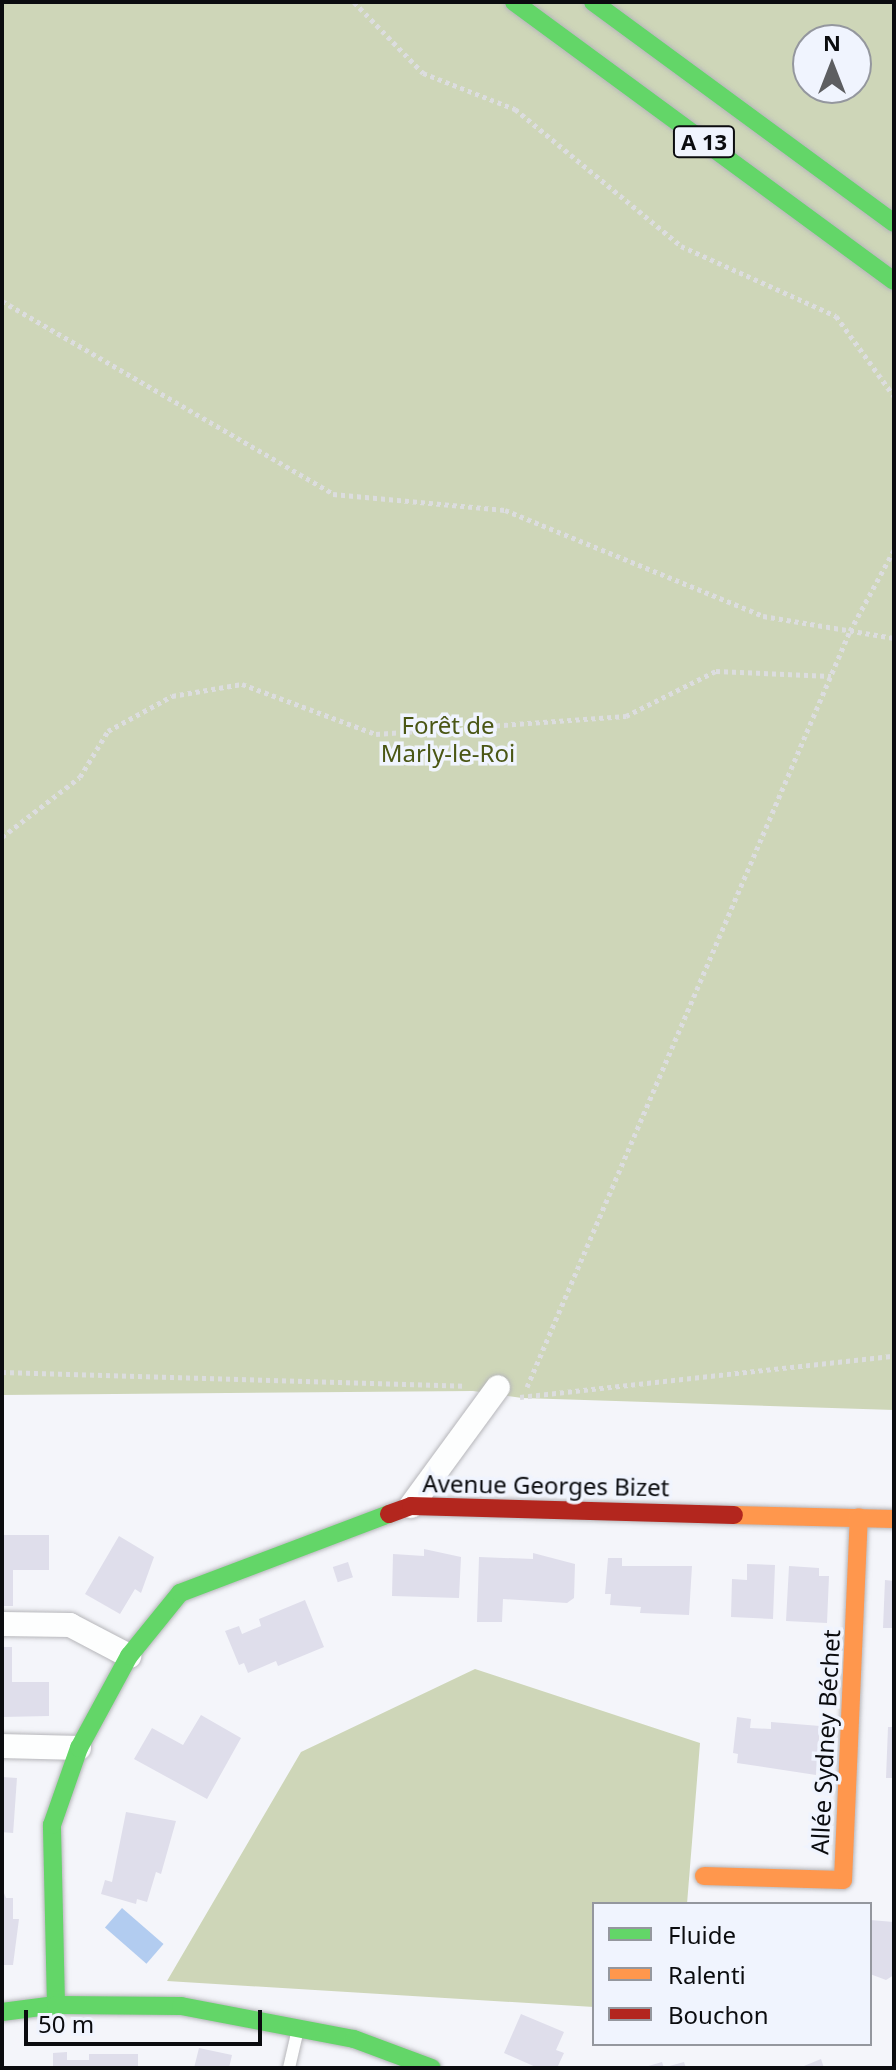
<!DOCTYPE html>
<html>
<head>
<meta charset="utf-8">
<style>
  body { margin:0 }
  #map { position:relative; width:896px; height:2070px; overflow:hidden; background:#f4f5fa; font-family:"Noto Sans",sans-serif }
  div>[style] { position:absolute }
  [style*='--x'] { left:calc(var(--x)*1px); top:calc(var(--y)*1px); width:calc(var(--w)*1px); rotate:calc(var(--a)*1deg) }
  .forest>* { inset:0; background:#ced6b8 }
  .water>* { inset:0; background:#b2ccf0; transform-origin:0 0 }
  .building>* { inset:0; background:#dfdeeb; transform-origin:0 0 }
  .path>* { height:5px; margin-top:-2.5px; transform-origin:0; background:repeating-linear-gradient(90deg,#dcdddf 0 4px,transparent 0 8px) }
  .roads { filter:drop-shadow(0 0 2px #b6b6ba) drop-shadow(0 0 2px #b6b6ba) }
  .lane>* { height:12px; margin:-6px; padding:0 6px; transform-origin:6px; border-radius:6px; background:#fdfefe }
  .street>* { height:24px; margin:-12px; padding:0 12px; transform-origin:12px; border-radius:12px; background:#fdfefe }
  .fast>* { height:18px; margin:-9px; padding:0 9px; transform-origin:9px; border-radius:9px; background:#63d668 }
  .slow>* { height:18px; margin:-9px; padding:0 9px; transform-origin:9px; border-radius:9px; background:#ff974d }
  .jam>* { height:18px; margin:-9px; padding:0 9px; transform-origin:9px; border-radius:9px; background:#b3261e }
  span { translate:-50% -50%; white-space:nowrap; text-align:center; line-height:1.15; -webkit-text-stroke:7px #f0f4fe; paint-order:stroke }
  .shield-label span { padding:2px 6px; background:#f0f4fe; border:2px solid; border-radius:6px; -webkit-text-stroke-width:0 }
  .shield-label { font-size:22px; color:#0b0c0f; font-weight:700 }
  .park-label { font-size:24px; color:#4a5615 }
  .street-label { font-size:24px; color:#0b0c0f }
  .frame { position:absolute; inset:0; border:4px solid #0b0c0f; pointer-events:none }
  .legend { position:absolute; left:592px; top:1902px; width:280px; height:144px; box-sizing:border-box; background:#f0f4fe; border:2px solid #94979e; margin:0; padding:10px 14px; list-style:none; font-size:24px; color:#0b0c0f }
  .legend li { display:flex; align-items:center; gap:16px; height:40px }
  .legend b { width:40px; border:2px solid #94979e }
  .north { position:absolute; left:792px; top:24px; width:80px; height:80px; box-sizing:border-box; background:#f0f4fe; border:2px solid #94979e; border-radius:50%; rotate:0deg; font-size:22px; font-weight:700; line-height:32px; text-align:center; color:#0b0c0f }
  .north::after { content:''; display:block; margin:auto; width:28px; height:36px; background:#5d5e61; clip-path:polygon(50% 0,100% 100%,50% 72%,0 100%) }
  .scale { position:absolute; left:24px; top:2010px; width:238px; height:36px; box-sizing:border-box; border:4px solid #0b0c0f; border-top:0; padding-left:10px; font-size:24px; line-height:28px; white-space:nowrap; color:#0b0c0f; -webkit-text-stroke:6px #f0f4fe; paint-order:stroke }
</style>
</head>
<body>
<div id="map">
  <div class="forest">
    <i style="clip-path:polygon(evenodd,2px 2px,894px 2px,894px 1410px,522px 1398px,473px 1391px,2px 1395px,2px 2px,808px 40px,856px 40px,856px 88px,808px 88px,808px 40px)"></i>
    <i style="clip-path:polygon(475px 1669px,700px 1743px,687px 1904px,594px 1904px,594px 2007px,167px 1981px,301px 1752px)"></i>
  </div>
  <div class="water">
    <i style="left:122px;top:1908px;width:55px;height:26px;rotate:41deg"></i>
  </div>
  <div class="building">
    <i style="clip-path:polygon(2px 1535px,49px 1535px,49px 1570px,13px 1570px,13px 1606px,2px 1606px)"></i>
    <i style="clip-path:polygon(119px 1536px,154px 1557px,141px 1593px,135px 1589px,120px 1614px,85px 1594px)"></i>
    <i style="clip-path:polygon(424px 1549px,461px 1557px,459px 1598px,392px 1596px,393px 1554px,424px 1556px)"></i>
    <i style="clip-path:polygon(533px 1553px,575px 1564px,574px 1598px,567px 1603px,503px 1599px,502px 1622px,477px 1622px,479px 1557px,533px 1559px)"></i>
    <i style="clip-path:polygon(608px 1558px,622px 1558px,622px 1566px,692px 1566px,689px 1615px,640px 1613px,641px 1607px,610px 1605px,611px 1594px,605px 1594px)"></i>
    <i style="left:348px;top:1562px;width:16px;height:16px;rotate:72deg"></i>
    <i style="clip-path:polygon(747px 1564px,775px 1565px,773px 1619px,731px 1617px,732px 1579px,747px 1580px)"></i>
    <i style="clip-path:polygon(789px 1566px,819px 1568px,819px 1576px,829px 1576px,827px 1623px,786px 1621px)"></i>
    <i style="clip-path:polygon(885px 1580px,894px 1581px,894px 1628px,883px 1628px)"></i>
    <i style="clip-path:polygon(305px 1600px,324px 1647px,278px 1666px,276px 1661px,248px 1673px,244px 1663px,239px 1665px,225px 1631px,239px 1626px,242px 1634px,261px 1626px,259px 1619px)"></i>
    <i style="clip-path:polygon(2px 1647px,12px 1647px,12px 1682px,49px 1682px,49px 1716px,2px 1717px)"></i>
    <i style="clip-path:polygon(201px 1715px,241px 1738px,207px 1799px,134px 1759px,152px 1728px,183px 1745px)"></i>
    <i style="clip-path:polygon(737px 1717px,751px 1719px,750px 1728px,771px 1729px,771px 1722px,820px 1726px,816px 1775px,737px 1763px,738px 1754px,733px 1753px)"></i>
    <i style="clip-path:polygon(888px 1727px,894px 1727px,894px 1778px,886px 1778px)"></i>
    <i style="left:2px;top:1777px;width:15px;height:55px;rotate:4deg"></i>
    <i style="clip-path:polygon(126px 1812px,176px 1821px,161px 1874px,156px 1872px,147px 1902px,137px 1899px,136px 1904px,101px 1894px,105px 1880px,112px 1882px)"></i>
    <i style="clip-path:polygon(2px 1888px,6px 1898px,13px 1898px,13px 1919px,19px 1919px,13px 1965px,2px 1965px)"></i>
    <i style="clip-path:polygon(870px 1920px,894px 1922px,894px 1975px,886px 1980px,870px 1974px)"></i>
    <i style="clip-path:polygon(521px 2014px,564px 2032px,556px 2050px,564px 2053px,557px 2068px,538px 2068px,504px 2053px)"></i>
    <i style="clip-path:polygon(199px 2048px,232px 2055px,229px 2068px,194px 2068px)"></i>
    <i style="clip-path:polygon(67px 2052px,67px 2060px,89px 2060px,89px 2054px,138px 2054px,138px 2068px,53px 2068px,53px 2053px)"></i>
    <i style="clip-path:polygon(821px 2059px,824px 2068px,799px 2068px)"></i>
    <i style="clip-path:polygon(662px 2062px,664px 2068px,645px 2068px,645px 2067px)"></i>
    <i style="clip-path:polygon(684px 2062px,686px 2068px,666px 2068px,666px 2067px)"></i>
  </div>
  <div class="path">
    <i style="--x:354;--y:2;--w:99;--a:45.8"></i>
    <i style="--x:423;--y:73;--w:99;--a:21.4"></i>
    <i style="--x:515;--y:109;--w:215;--a:39.5"></i>
    <i style="--x:681;--y:246;--w:170;--a:24.3"></i>
    <i style="--x:836;--y:316;--w:99;--a:54.1"></i>
    <i style="--x:2;--y:301;--w:383;--a:30.2"></i>
    <i style="--x:333;--y:494;--w:173;--a:5.3"></i>
    <i style="--x:505;--y:510;--w:279;--a:22.3"></i>
    <i style="--x:763;--y:616;--w:133;--a:9.5"></i>
    <i style="--x:2;--y:837;--w:98;--a:-37.6"></i>
    <i style="--x:80;--y:777;--w:54;--a:-58.7"></i>
    <i style="--x:108;--y:731;--w:73;--a:-28.7"></i>
    <i style="--x:172;--y:696;--w:71;--a:-9.7"></i>
    <i style="--x:242;--y:684;--w:143;--a:20.5"></i>
    <i style="--x:376;--y:734;--w:251;--a:-4.1"></i>
    <i style="--x:626;--y:716;--w:101;--a:-26.6"></i>
    <i style="--x:716;--y:671;--w:115;--a:2.5"></i>
    <i style="--x:2;--y:1372;--w:463;--a:1.7"></i>
    <i style="--x:527;--y:1387;--w:822;--a:-66.87"></i>
    <i style="--x:850;--y:631;--w:92;--a:-61.5"></i>
    <i style="--x:520;--y:1397;--w:376;--a:-6.3"></i>
  </div>
  <div class="roads">
    <div class="lane">
      <i style="--x:289;--y:2068;--w:37;--a:-77"></i>
    </div>
    <div class="street">
      <i style="--x:411;--y:1506;--w:147;--a:-53.8"></i>
      <i style="--x:2;--y:1624;--w:68;--a:0.8"></i>
      <i style="--x:70;--y:1625;--w:67;--a:27.7"></i>
      <i style="--x:2;--y:1746;--w:77;--a:1.5"></i>
    </div>
    <div class="fast">
      <i style="--x:514;--y:2;--w:471;--a:36.3"></i>
      <i style="--x:593;--y:2;--w:373;--a:36.3"></i>
      <i style="--x:56;--y:2005;--w:180;--a:-91.3"></i>
      <i style="--x:52;--y:1825;--w:82;--a:-70.7"></i>
      <i style="--x:79;--y:1748;--w:105;--a:-61.5"></i>
      <i style="--x:129;--y:1656;--w:81;--a:-51"></i>
      <i style="--x:180;--y:1593;--w:223;--a:-20.7"></i>
      <i style="--x:2;--y:2012;--w:54;--a:-7.4"></i>
      <i style="--x:56;--y:2005;--w:125;--a:0.5"></i>
      <i style="--x:181;--y:2006;--w:176;--a:10.8"></i>
      <i style="--x:354;--y:2039;--w:83;--a:20.4"></i>
    </div>
    <div class="slow">
      <i style="--x:734;--y:1515;--w:160;--a:1.4"></i>
      <i style="--x:704;--y:1876;--w:139;--a:1.6"></i>
      <i style="--x:843;--y:1880;--w:363;--a:-87.5"></i>
    </div>
    <div class="jam">
      <i style="--x:389;--y:1514;--w:23;--a:-20"></i>
      <i style="--x:411;--y:1506;--w:323;--a:1.6"></i>
    </div>
  </div>
  <div class="shield-label">
    <span style="left:704px;top:142px">A 13</span>
  </div>
  <div class="park-label">
    <span style="left:448px;top:739px">Forêt de<br>Marly-le-Roi</span>
  </div>
  <div class="street-label">
    <span style="left:546px;top:1485px;rotate:1deg">Avenue Georges Bizet</span>
    <span style="left:825px;top:1742px;rotate:-87deg">Allée Sydney Béchet</span>
  </div>
  <div class="frame"></div>
  <ul class="legend">
  <li><b style="height:10px;background:#63d668"></b>Fluide</li>
  <li><b style="height:10px;background:#ff974d"></b>Ralenti</li>
  <li><b style="height:10px;background:#b3261e"></b>Bouchon</li>
  </ul>
  <div class="north">N</div>
  <div class="scale">50 m</div>
</div>
</body>
</html>
